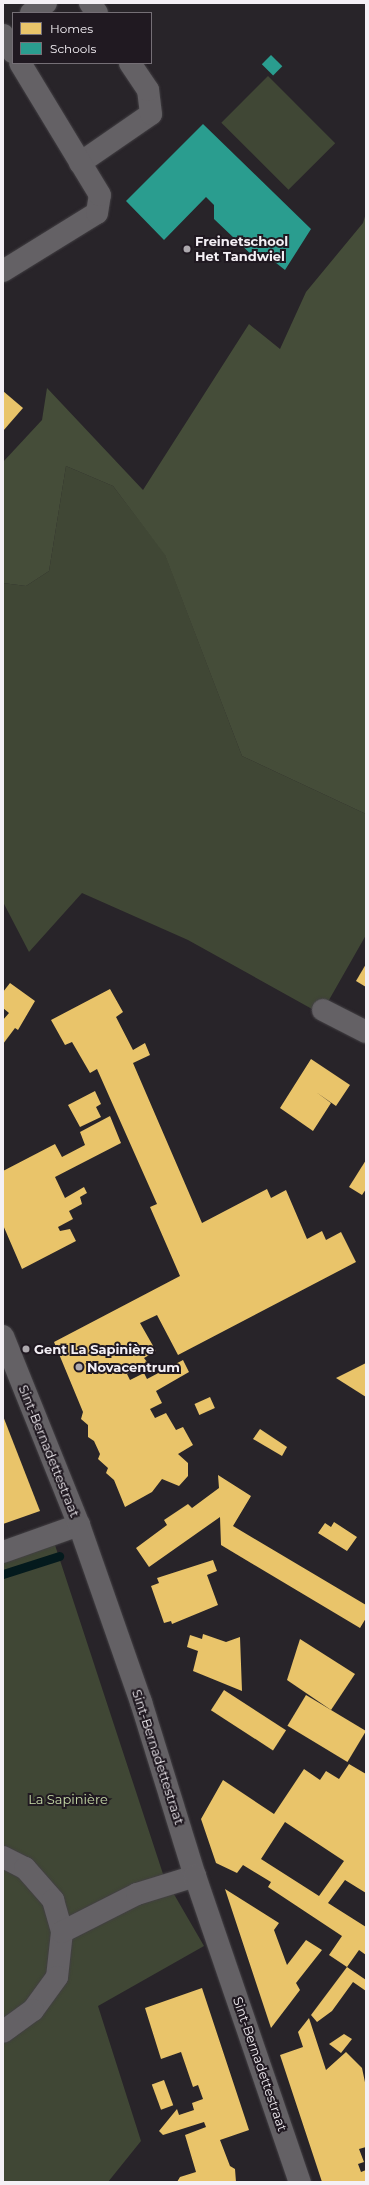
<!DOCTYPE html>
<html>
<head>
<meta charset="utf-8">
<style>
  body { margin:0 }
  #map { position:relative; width:369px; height:2185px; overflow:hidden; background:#282429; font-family:Montserrat,sans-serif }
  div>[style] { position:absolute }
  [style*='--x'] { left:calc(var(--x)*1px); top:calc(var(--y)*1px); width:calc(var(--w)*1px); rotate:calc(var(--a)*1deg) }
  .green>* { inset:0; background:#404735; transform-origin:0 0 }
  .forest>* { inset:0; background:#454d39 }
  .homes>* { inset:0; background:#e9c46a; transform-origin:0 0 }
  .schools>* { inset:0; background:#2a9d8f; transform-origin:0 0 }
  .stream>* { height:9px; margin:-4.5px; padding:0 4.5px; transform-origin:4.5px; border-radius:4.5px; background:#041a1d }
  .roads { filter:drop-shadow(0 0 1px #423f43) drop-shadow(0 0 1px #423f43) }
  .pedestrian>* { height:22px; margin:-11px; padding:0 11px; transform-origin:11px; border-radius:11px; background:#646165 }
  .minor>* { height:22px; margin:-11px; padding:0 11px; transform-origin:11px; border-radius:11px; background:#646165 }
  .tertiary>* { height:22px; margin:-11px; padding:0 11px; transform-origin:11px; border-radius:11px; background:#646165 }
  .dots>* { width:11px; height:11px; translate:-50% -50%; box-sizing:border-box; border:2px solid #201921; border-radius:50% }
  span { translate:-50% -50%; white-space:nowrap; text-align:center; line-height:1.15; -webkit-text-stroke:4px #201921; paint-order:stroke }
  .poi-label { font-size:13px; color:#f4f0f5; font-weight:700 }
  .left { translate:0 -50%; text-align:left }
  .street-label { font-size:13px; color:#f4f0f5 }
  .park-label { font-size:13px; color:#c9ddaa }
  .frame { position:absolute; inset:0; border:4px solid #f4f0f5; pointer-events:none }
  .legend { position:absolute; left:12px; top:12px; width:140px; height:52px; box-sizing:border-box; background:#201921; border:1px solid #756f76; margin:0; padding:5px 7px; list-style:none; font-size:12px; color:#f4f0f5 }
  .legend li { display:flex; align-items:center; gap:8px; height:20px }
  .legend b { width:20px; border:1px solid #756f76 }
</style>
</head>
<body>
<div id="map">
  <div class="green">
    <i style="left:268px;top:76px;width:95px;height:66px;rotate:45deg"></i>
    <i style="clip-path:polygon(66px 466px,113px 486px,165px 554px,242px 756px,366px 814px,366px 935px,321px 1014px,188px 940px,82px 893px,29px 952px,3px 902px,3px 583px,26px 586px,49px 571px)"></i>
    <i style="clip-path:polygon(55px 1545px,164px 1877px,204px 1946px,98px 2006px,141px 2141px,108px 2182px,3px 2182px,3px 1562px)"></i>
  </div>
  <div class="forest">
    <i style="clip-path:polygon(366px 213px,366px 814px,242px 756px,165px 555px,113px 486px,66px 466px,49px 571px,26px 586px,3px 583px,3px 462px,42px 420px,47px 388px,143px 490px,249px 324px,280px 349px,306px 292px,363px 223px)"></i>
  </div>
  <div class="homes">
    <i style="clip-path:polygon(3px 391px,23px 408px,3px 431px)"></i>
    <i style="clip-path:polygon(366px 964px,366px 987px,356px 981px)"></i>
    <i style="clip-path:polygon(10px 983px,35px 1001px,18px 1030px,15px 1028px,3px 1044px,3px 1020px,9px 1013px,3px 1008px,3px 992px)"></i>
    <i style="clip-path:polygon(110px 989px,123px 1012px,116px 1017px,133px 1050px,145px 1043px,150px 1055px,133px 1063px,202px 1223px,267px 1189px,271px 1198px,286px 1190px,307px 1239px,322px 1231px,326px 1240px,341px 1232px,356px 1262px,178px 1355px,157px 1315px,140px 1323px,156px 1351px,144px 1358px,147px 1362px,127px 1374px,130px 1380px,144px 1373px,147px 1379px,183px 1360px,189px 1372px,156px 1391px,162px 1403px,150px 1409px,155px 1418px,166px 1413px,176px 1430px,183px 1427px,193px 1445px,178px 1454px,188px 1463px,188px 1476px,179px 1486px,162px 1479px,152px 1492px,125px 1507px,114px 1480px,106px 1473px,108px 1468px,98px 1459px,100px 1454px,94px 1441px,88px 1437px,88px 1425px,81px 1419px,83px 1412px,54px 1342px,180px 1276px,150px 1207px,157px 1204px,97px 1069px,90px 1073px,72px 1042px,65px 1045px,51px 1020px)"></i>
    <i style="clip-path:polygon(311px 1059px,350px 1085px,336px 1106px,316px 1092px,331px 1103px,313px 1131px,280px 1108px)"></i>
    <i style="clip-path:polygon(95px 1091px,101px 1104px,96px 1107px,101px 1117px,80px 1127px,68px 1105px)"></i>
    <i style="clip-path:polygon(110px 1116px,121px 1143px,55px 1177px,65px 1198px,84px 1187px,87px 1193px,80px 1197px,82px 1204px,69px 1211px,73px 1219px,58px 1227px,60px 1231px,70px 1229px,76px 1241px,22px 1269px,3px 1225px,3px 1171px,55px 1144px,62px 1157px,85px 1145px,80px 1132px)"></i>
    <i style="clip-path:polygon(366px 1160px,366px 1189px,362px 1195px,349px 1187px)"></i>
    <i style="clip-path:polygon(366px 1363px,366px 1397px,336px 1378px)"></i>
    <i style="left:210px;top:1397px;width:12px;height:17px;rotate:66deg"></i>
    <i style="clip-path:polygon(3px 1416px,40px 1511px,3px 1524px)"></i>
    <i style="clip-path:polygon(260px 1429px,287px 1447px,282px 1456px,253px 1439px)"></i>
    <i style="clip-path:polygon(218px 1475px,251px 1496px,233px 1526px,366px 1605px,366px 1618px,360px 1628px,221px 1545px,220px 1517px,149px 1567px,136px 1548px,167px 1525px,164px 1520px,188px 1504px,192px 1508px,219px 1488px)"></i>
    <i style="clip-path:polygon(334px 1522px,357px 1537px,347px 1551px,318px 1533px,325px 1523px,331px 1527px)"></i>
    <i style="clip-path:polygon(213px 1560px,217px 1571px,207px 1575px,218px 1605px,172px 1624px,171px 1621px,164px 1623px,151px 1586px,159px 1583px,157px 1578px)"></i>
    <i style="clip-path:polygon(203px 1634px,226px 1642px,240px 1637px,242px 1691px,193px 1671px,198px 1651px,187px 1647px,190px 1635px,202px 1639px)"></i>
    <i style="clip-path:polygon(300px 1639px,355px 1674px,331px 1710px,287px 1680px)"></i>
    <i style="left:224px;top:1690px;width:74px;height:24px;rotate:33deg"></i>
    <i style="left:306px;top:1695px;width:70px;height:36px;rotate:31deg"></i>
    <i style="clip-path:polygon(evenodd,349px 1764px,366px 1774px,366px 1893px,345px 1880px,328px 1903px,366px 1927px,366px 1955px,359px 1950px,347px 1967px,329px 1955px,342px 1936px,268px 1887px,271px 1882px,243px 1865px,237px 1873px,216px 1863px,201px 1819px,223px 1780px,274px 1814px,304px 1769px,320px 1780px,326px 1771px,339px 1779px,349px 1764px,285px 1822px,344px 1861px,319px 1896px,261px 1859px,285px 1822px)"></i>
    <i style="clip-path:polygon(225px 1889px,279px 1923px,274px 1930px,287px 1965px,306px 1940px,322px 1950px,296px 1983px,300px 1990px,271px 2028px)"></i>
    <i style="clip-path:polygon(347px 1967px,366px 1980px,366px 1991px,353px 1982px,332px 2011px,317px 2022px,311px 2015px)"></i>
    <i style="clip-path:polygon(202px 1988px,249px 2130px,220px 2140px,230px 2166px,235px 2169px,236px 2182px,177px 2182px,180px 2177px,196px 2172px,185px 2135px,206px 2127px,204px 2122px,163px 2135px,159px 2131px,177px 2109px,179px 2115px,194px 2110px,192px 2103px,203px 2099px,198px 2085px,193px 2087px,181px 2052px,161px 2059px,145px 2008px)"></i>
    <i style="clip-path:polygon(309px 2018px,326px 2070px,346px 2052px,362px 2068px,366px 2087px,366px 2147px,359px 2149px,364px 2162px,358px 2164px,361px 2172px,366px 2170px,366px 2182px,322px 2182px,280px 2055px,303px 2047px,298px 2032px)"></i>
    <i style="clip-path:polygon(344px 2034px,352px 2039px,341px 2053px,329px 2044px)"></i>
    <i style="left:164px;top:2080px;width:27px;height:13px;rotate:70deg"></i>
  </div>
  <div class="schools">
    <i style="left:271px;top:55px;width:16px;height:13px;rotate:45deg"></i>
    <i style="clip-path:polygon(203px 124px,311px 229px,285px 270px,266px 255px,255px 258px,214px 219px,214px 205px,206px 197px,164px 240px,126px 201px)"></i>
  </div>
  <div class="stream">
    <i style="--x:3;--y:1574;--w:59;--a:-17.8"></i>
  </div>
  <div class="roads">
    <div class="pedestrian">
      <i style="--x:3;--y:1857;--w:25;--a:27"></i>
      <i style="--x:25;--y:1868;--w:43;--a:48.8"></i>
      <i style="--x:53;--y:1900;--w:33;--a:74"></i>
      <i style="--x:62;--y:1932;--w:45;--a:96.3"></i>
      <i style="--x:57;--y:1977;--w:41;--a:126"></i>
      <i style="--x:33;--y:2010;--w:37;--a:144"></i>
      <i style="--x:62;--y:1932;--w:84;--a:-26.9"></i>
      <i style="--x:137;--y:1894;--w:61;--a:-17.2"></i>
    </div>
    <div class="minor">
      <i style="--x:90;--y:3;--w:12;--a:55"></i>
      <i style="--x:31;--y:13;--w:18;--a:-34"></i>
      <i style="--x:3;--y:35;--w:20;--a:60"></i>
      <i style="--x:80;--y:163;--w:86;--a:-34.6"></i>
      <i style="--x:151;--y:114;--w:24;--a:-97"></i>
      <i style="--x:148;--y:90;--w:32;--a:-124"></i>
      <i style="--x:3;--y:271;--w:110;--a:-31.7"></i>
      <i style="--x:97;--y:213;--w:18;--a:-81"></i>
      <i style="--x:100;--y:195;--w:154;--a:-121.2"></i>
      <i style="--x:323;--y:1010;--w:48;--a:27.1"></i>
      <i style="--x:3;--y:1552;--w:81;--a:-19.6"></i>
    </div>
    <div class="tertiary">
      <i style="--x:3;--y:1336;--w:204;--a:68.1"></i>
      <i style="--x:79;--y:1525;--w:188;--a:70.7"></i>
      <i style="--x:141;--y:1702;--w:182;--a:72.8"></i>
      <i style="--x:195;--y:1876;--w:324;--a:71.1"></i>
    </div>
  </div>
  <div class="dots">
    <i style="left:187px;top:249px;background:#ada9ae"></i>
    <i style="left:26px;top:1349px;background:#ada9ae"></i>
    <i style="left:79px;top:1367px;background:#ada9ae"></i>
  </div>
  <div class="poi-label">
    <span class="left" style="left:195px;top:249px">Freinetschool<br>Het Tandwiel</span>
    <span class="left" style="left:34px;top:1349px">Gent La Sapinière</span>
    <span class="left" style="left:87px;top:1367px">Novacentrum</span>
  </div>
  <div class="street-label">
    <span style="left:49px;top:1451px;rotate:68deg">Sint-Bernadettestraat</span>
    <span style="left:158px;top:1757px;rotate:72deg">Sint-Bernadettestraat</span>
    <span style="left:260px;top:2064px;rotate:71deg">Sint-Bernadettestraat</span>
  </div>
  <div class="park-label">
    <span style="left:68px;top:1799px">La Sapinière</span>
  </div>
  <div class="frame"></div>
  <ul class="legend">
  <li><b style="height:11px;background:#e9c46a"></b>Homes</li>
  <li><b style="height:11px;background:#2a9d8f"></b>Schools</li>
  </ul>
</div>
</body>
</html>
